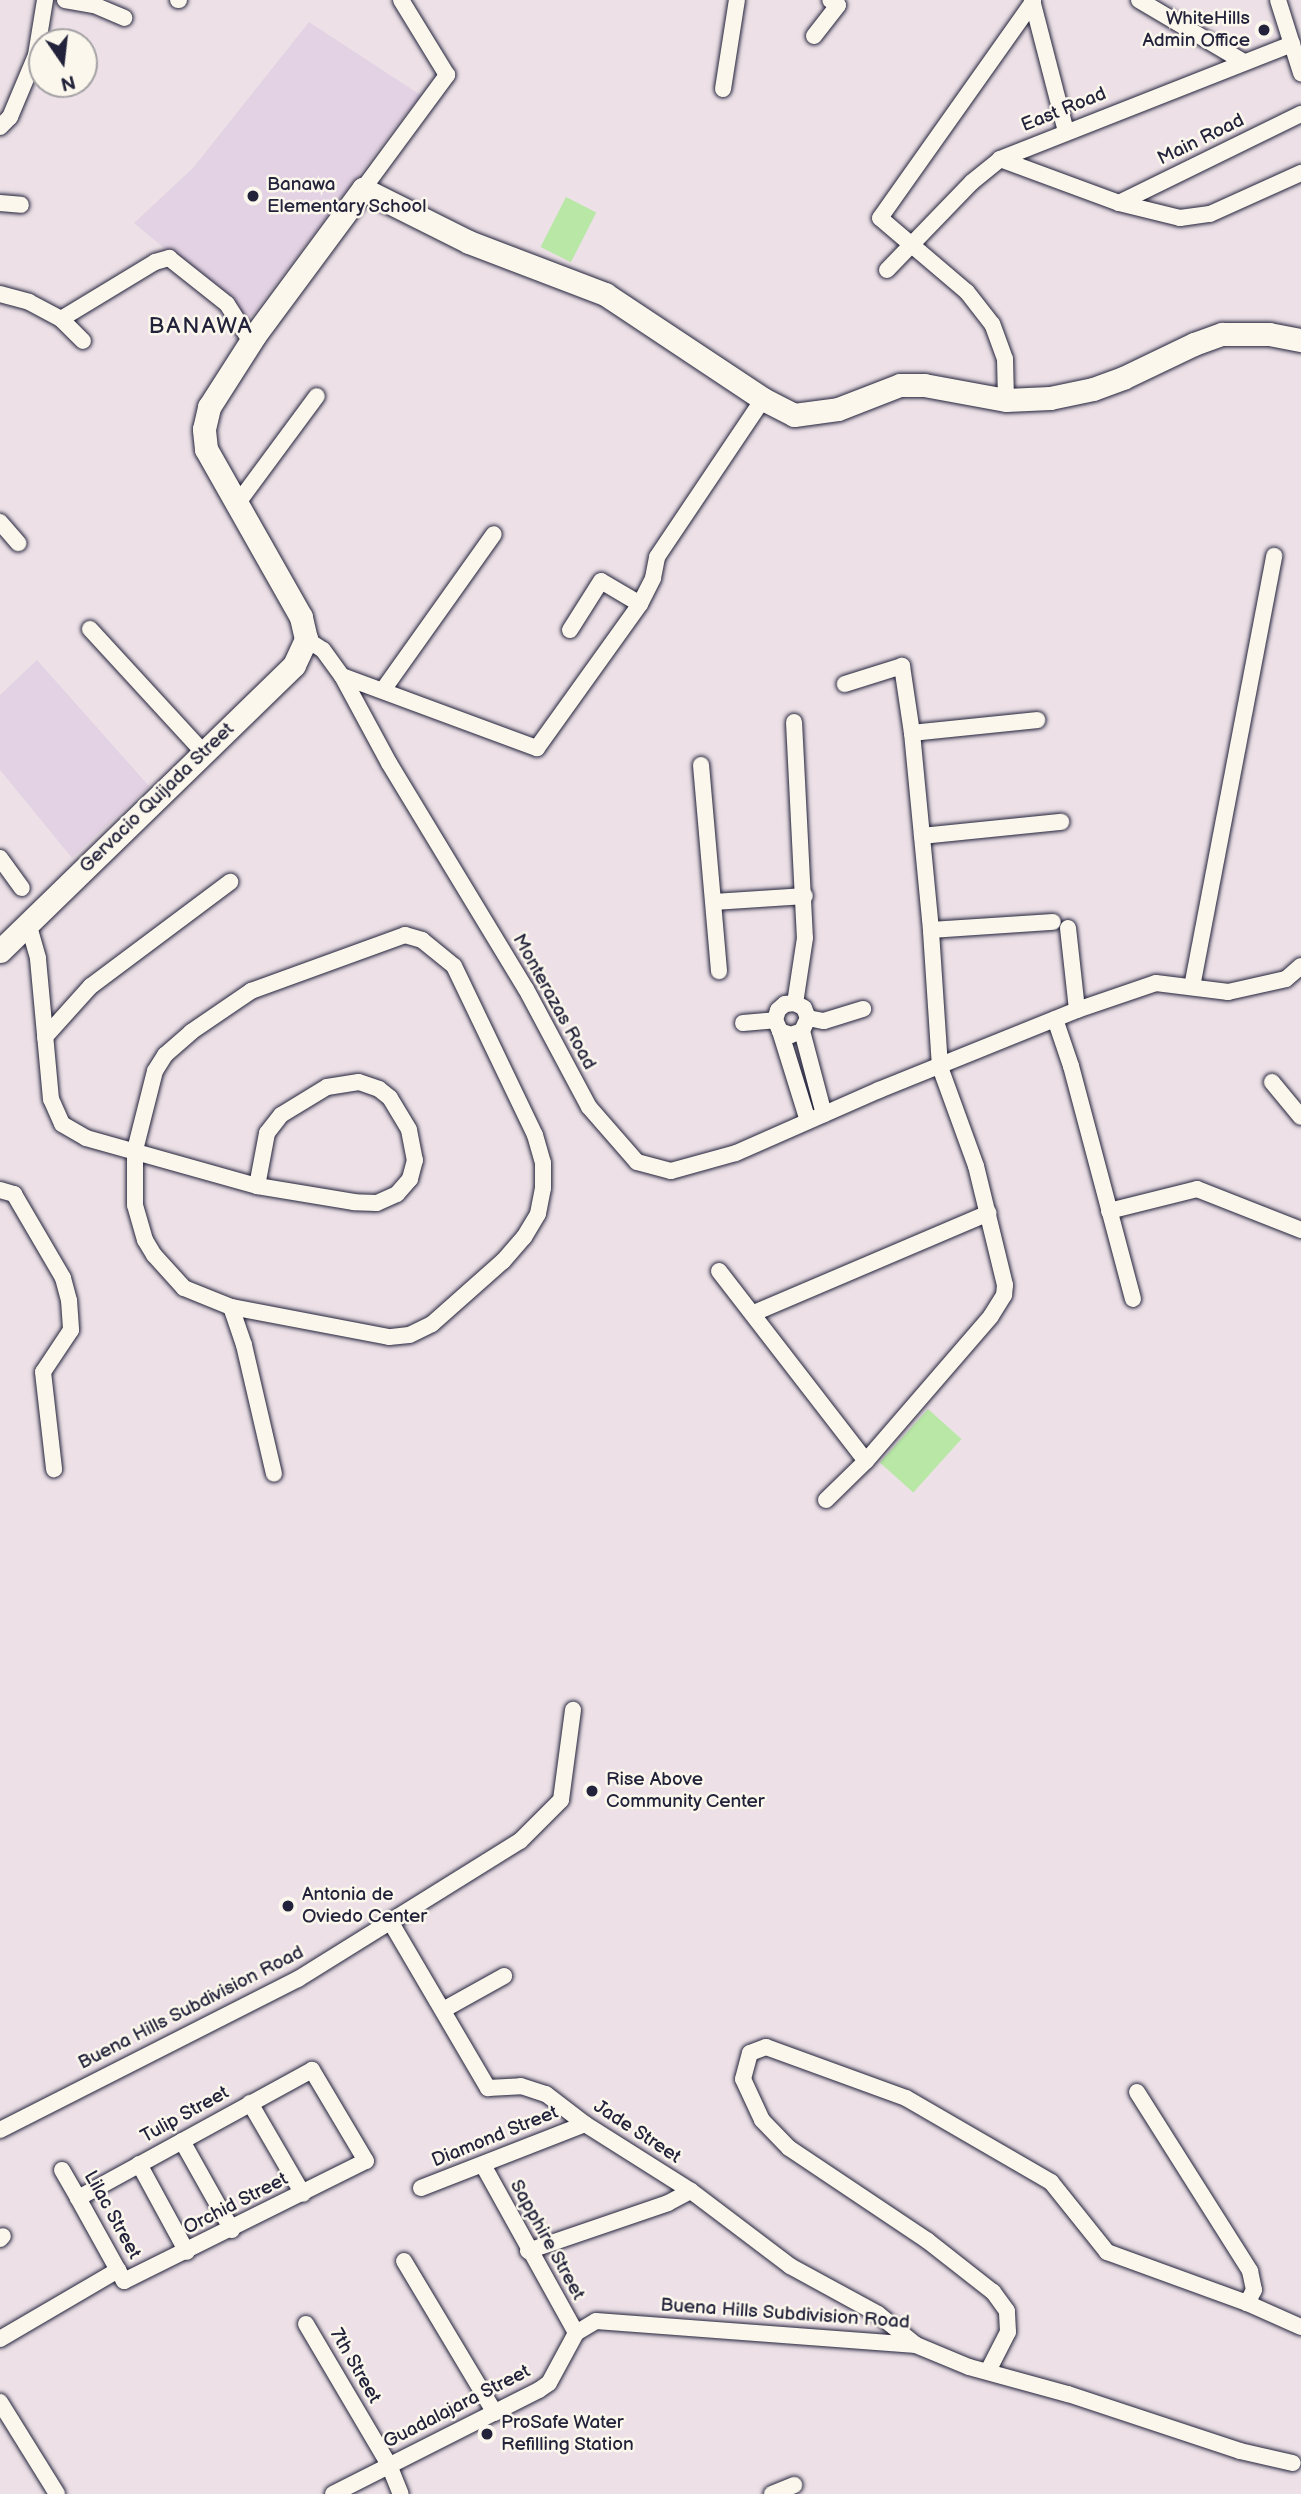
<!DOCTYPE html>
<html>
<head>
<meta charset="utf-8">
<style>
  body { margin:0 }
  #map { position:relative; width:1301px; height:2494px; overflow:hidden; background:#ede1e7; font-family:"Balsamiq Sans",sans-serif }
  div>[style] { position:absolute }
  [style*='--x'] { left:calc(var(--x)*1px); top:calc(var(--y)*1px); width:calc(var(--w)*1px); rotate:calc(var(--a)*1deg) }
  .built>* { inset:0; background:#e3d2e3 }
  .green>* { inset:0; background:#b8e7a6; transform-origin:0 0 }
  .roads { filter:drop-shadow(0 0 2px #22223b) drop-shadow(0 0 2px #22223b) }
  .street>* { height:16px; margin:-8px; padding:0 8px; transform-origin:8px; border-radius:8px; background:#fbf7ec }
  .secondary>* { height:23px; margin:-11.5px; padding:0 11.5px; transform-origin:11.5px; border-radius:11.5px; background:#fbf7ec }
  .dots>* { width:19px; height:19px; translate:-50% -50%; box-sizing:border-box; border:4px solid #fbf7ec; border-radius:50% }
  span { translate:-50% -50%; white-space:nowrap; text-align:center; line-height:1.15; -webkit-text-stroke:5px #fbf7ec; paint-order:stroke }
  .poi-label { font-size:19px; color:#22223b }
  .right { translate:-100% -50%; text-align:right }
  .left { translate:0 -50%; text-align:left }
  .street-label { font-size:19px; color:#22223b }
  .quarter-label { font-size:23px; color:#22223b; letter-spacing:2px }
  .north { position:absolute; left:28px; top:28px; width:70px; height:70px; box-sizing:border-box; background:#fbf7ec; border:2px solid #a4a2a5; border-radius:50%; rotate:166deg; font-size:19px; font-weight:700; line-height:28px; text-align:center; color:#22223b }
  .north::after { content:''; display:block; margin:auto; width:24px; height:32px; background:#22223b; clip-path:polygon(50% 0,100% 100%,50% 72%,0 100%) }
</style>
</head>
<body>
<div id="map">
  <div class="built">
    <i style="clip-path:polygon(309px 22px,422px 96px,405px 114px,249px 319px,134px 223px,193px 168px)"></i>
    <i style="clip-path:polygon(37px 660px,149px 786px,72px 858px,0 770px,0 695px)"></i>
  </div>
  <div class="green">
    <i style="left:566px;top:197px;width:34px;height:56px;rotate:27deg"></i>
    <i style="left:928px;top:1409px;width:45px;height:72px;rotate:42deg"></i>
  </div>
  <div class="roads">
    <div class="street">
      <i style="--x:65;--y:0;--w:29;--a:10"></i>
      <i style="--x:94;--y:5;--w:33;--a:23"></i>
      <i style="--x:178;--y:0;--w:1;--a:0"></i>
      <i style="--x:1032;--y:0;--w:135;--a:75.5"></i>
      <i style="--x:1139;--y:0;--w:122;--a:30.6"></i>
      <i style="--x:1278;--y:0;--w:77;--a:72.5"></i>
      <i style="--x:814;--y:36;--w:39;--a:-52"></i>
      <i style="--x:838;--y:5;--w:9;--a:-148"></i>
      <i style="--x:723;--y:89;--w:90;--a:-81.1"></i>
      <i style="--x:0;--y:127;--w:14;--a:-45"></i>
      <i style="--x:10;--y:117;--w:67;--a:-67.2"></i>
      <i style="--x:36;--y:55;--w:56;--a:-80.7"></i>
      <i style="--x:1000;--y:159;--w:127;--a:20.3"></i>
      <i style="--x:1119;--y:203;--w:63;--a:13.8"></i>
      <i style="--x:1180;--y:218;--w:30;--a:-8"></i>
      <i style="--x:1210;--y:214;--w:100;--a:-24.3"></i>
      <i style="--x:363;--y:189;--w:142;--a:-53.6"></i>
      <i style="--x:447;--y:75;--w:88;--a:-121.5"></i>
      <i style="--x:0;--y:203;--w:21;--a:5"></i>
      <i style="--x:1119;--y:203;--w:203;--a:-26.1"></i>
      <i style="--x:887;--y:270;--w:122;--a:-46"></i>
      <i style="--x:972;--y:182;--w:36;--a:-39"></i>
      <i style="--x:1000;--y:159;--w:314;--a:-21.5"></i>
      <i style="--x:0;--y:294;--w:30;--a:15"></i>
      <i style="--x:29;--y:302;--w:36;--a:28"></i>
      <i style="--x:61;--y:319;--w:31;--a:45"></i>
      <i style="--x:61;--y:319;--w:110;--a:-31.2"></i>
      <i style="--x:155;--y:262;--w:15;--a:-16"></i>
      <i style="--x:169;--y:258;--w:74;--a:38.4"></i>
      <i style="--x:227;--y:304;--w:45;--a:57.7"></i>
      <i style="--x:1006;--y:400;--w:41;--a:-91.4"></i>
      <i style="--x:1005;--y:359;--w:37;--a:-110"></i>
      <i style="--x:992;--y:324;--w:41;--a:-128"></i>
      <i style="--x:967;--y:292;--w:114;--a:-139.6"></i>
      <i style="--x:880;--y:218;--w:265;--a:-54.7"></i>
      <i style="--x:237;--y:504;--w:134;--a:-53.5"></i>
      <i style="--x:0;--y:522;--w:28;--a:49"></i>
      <i style="--x:640;--y:604;--w:29;--a:-63"></i>
      <i style="--x:653;--y:578;--w:21;--a:-79"></i>
      <i style="--x:657;--y:557;--w:190;--a:-56.1"></i>
      <i style="--x:90;--y:629;--w:168;--a:47.4"></i>
      <i style="--x:306;--y:639;--w:20;--a:33"></i>
      <i style="--x:323;--y:650;--w:32;--a:54"></i>
      <i style="--x:342;--y:676;--w:99;--a:61.6"></i>
      <i style="--x:389;--y:763;--w:264;--a:58.8"></i>
      <i style="--x:526;--y:989;--w:134;--a:61.9"></i>
      <i style="--x:589;--y:1107;--w:73;--a:48.9"></i>
      <i style="--x:637;--y:1162;--w:35;--a:15"></i>
      <i style="--x:671;--y:1171;--w:67;--a:-15.5"></i>
      <i style="--x:736;--y:1153;--w:156;--a:-23.8"></i>
      <i style="--x:879;--y:1090;--w:214;--a:-22"></i>
      <i style="--x:1077;--y:1010;--w:83;--a:-18.9"></i>
      <i style="--x:1156;--y:983;--w:73;--a:7.1"></i>
      <i style="--x:1228;--y:992;--w:59;--a:-12.6"></i>
      <i style="--x:1286;--y:979;--w:20;--a:-41"></i>
      <i style="--x:342;--y:676;--w:208;--a:20.3"></i>
      <i style="--x:537;--y:748;--w:177;--a:-54.4"></i>
      <i style="--x:640;--y:604;--w:45;--a:-149.5"></i>
      <i style="--x:601;--y:581;--w:58;--a:122.3"></i>
      <i style="--x:383;--y:690;--w:191;--a:-54.6"></i>
      <i style="--x:794;--y:722;--w:216;--a:87.1"></i>
      <i style="--x:805;--y:938;--w:66;--a:98.7"></i>
      <i style="--x:912;--y:733;--w:126;--a:-5.9"></i>
      <i style="--x:701;--y:765;--w:207;--a:85"></i>
      <i style="--x:922;--y:836;--w:140;--a:-5.8"></i>
      <i style="--x:0;--y:858;--w:37;--a:54"></i>
      <i style="--x:714;--y:902;--w:91;--a:-3.8"></i>
      <i style="--x:28;--y:923;--w:37;--a:74"></i>
      <i style="--x:38;--y:959;--w:141;--a:84.7"></i>
      <i style="--x:51;--y:1099;--w:27;--a:66"></i>
      <i style="--x:62;--y:1124;--w:28;--a:30"></i>
      <i style="--x:86;--y:1138;--w:178;--a:15.7"></i>
      <i style="--x:1068;--y:928;--w:82;--a:83.7"></i>
      <i style="--x:931;--y:930;--w:122;--a:-3.8"></i>
      <i style="--x:405;--y:935;--w:18;--a:16"></i>
      <i style="--x:422;--y:940;--w:41;--a:39.1"></i>
      <i style="--x:454;--y:966;--w:187;--a:64.4"></i>
      <i style="--x:535;--y:1135;--w:29;--a:74"></i>
      <i style="--x:543;--y:1163;--w:25;--a:90"></i>
      <i style="--x:543;--y:1188;--w:26;--a:101"></i>
      <i style="--x:538;--y:1214;--w:27;--a:121"></i>
      <i style="--x:524;--y:1237;--w:32;--a:131"></i>
      <i style="--x:503;--y:1261;--w:95;--a:138.4"></i>
      <i style="--x:432;--y:1324;--w:25;--a:154"></i>
      <i style="--x:409;--y:1335;--w:20;--a:174"></i>
      <i style="--x:389;--y:1337;--w:161;--a:-169.2"></i>
      <i style="--x:231;--y:1307;--w:51;--a:-158"></i>
      <i style="--x:184;--y:1288;--w:45;--a:-132.3"></i>
      <i style="--x:154;--y:1255;--w:17;--a:-121"></i>
      <i style="--x:145;--y:1240;--w:36;--a:-106"></i>
      <i style="--x:135;--y:1205;--w:55;--a:-90"></i>
      <i style="--x:135;--y:1150;--w:81;--a:-75.8"></i>
      <i style="--x:155;--y:1071;--w:19;--a:-58"></i>
      <i style="--x:165;--y:1055;--w:35;--a:-41"></i>
      <i style="--x:191;--y:1032;--w:73;--a:-34.3"></i>
      <i style="--x:251;--y:991;--w:164;--a:-20"></i>
      <i style="--x:1192;--y:987;--w:439;--a:-79.2"></i>
      <i style="--x:808;--y:1018;--w:16;--a:11"></i>
      <i style="--x:824;--y:1021;--w:41;--a:-17.1"></i>
      <i style="--x:1055;--y:1019;--w:50;--a:71.2"></i>
      <i style="--x:1071;--y:1066;--w:241;--a:75.1"></i>
      <i style="--x:743;--y:1023;--w:32;--a:-5"></i>
      <i style="--x:780;--y:1031;--w:94;--a:72.7"></i>
      <i style="--x:802;--y:1031;--w:12;--a:160"></i>
      <i style="--x:791;--y:1035;--w:12;--a:-160"></i>
      <i style="--x:780;--y:1031;--w:12;--a:-114"></i>
      <i style="--x:775;--y:1020;--w:10;--a:-73"></i>
      <i style="--x:778;--y:1010;--w:9;--a:-41"></i>
      <i style="--x:785;--y:1004;--w:10;--a:-6"></i>
      <i style="--x:795;--y:1003;--w:10;--a:29"></i>
      <i style="--x:804;--y:1008;--w:11;--a:68"></i>
      <i style="--x:808;--y:1018;--w:14;--a:115"></i>
      <i style="--x:802;--y:1031;--w:86;--a:75.2"></i>
      <i style="--x:45;--y:1037;--w:69;--a:-48"></i>
      <i style="--x:91;--y:986;--w:174;--a:-36.8"></i>
      <i style="--x:359;--y:1082;--w:21;--a:19"></i>
      <i style="--x:379;--y:1089;--w:14;--a:39"></i>
      <i style="--x:390;--y:1098;--w:37;--a:59"></i>
      <i style="--x:409;--y:1130;--w:31;--a:79"></i>
      <i style="--x:415;--y:1160;--w:20;--a:105"></i>
      <i style="--x:410;--y:1179;--w:20;--a:131"></i>
      <i style="--x:397;--y:1194;--w:22;--a:156"></i>
      <i style="--x:377;--y:1203;--w:23;--a:-178"></i>
      <i style="--x:354;--y:1202;--w:98;--a:-170.6"></i>
      <i style="--x:257;--y:1186;--w:54;--a:-79.3"></i>
      <i style="--x:267;--y:1133;--w:23;--a:-52"></i>
      <i style="--x:281;--y:1115;--w:54;--a:-31.3"></i>
      <i style="--x:327;--y:1087;--w:32;--a:-9"></i>
      <i style="--x:1272;--y:1082;--w:45;--a:50.4"></i>
      <i style="--x:0;--y:1190;--w:15;--a:16"></i>
      <i style="--x:14;--y:1194;--w:97;--a:59.7"></i>
      <i style="--x:63;--y:1278;--w:23;--a:75"></i>
      <i style="--x:69;--y:1300;--w:30;--a:86"></i>
      <i style="--x:71;--y:1330;--w:50;--a:123.7"></i>
      <i style="--x:43;--y:1372;--w:98;--a:83.5"></i>
      <i style="--x:1109;--y:1211;--w:91;--a:-14"></i>
      <i style="--x:1197;--y:1189;--w:112;--a:21.5"></i>
      <i style="--x:719;--y:1271;--w:240;--a:52.3"></i>
      <i style="--x:231;--y:1307;--w:40;--a:71.1"></i>
      <i style="--x:244;--y:1345;--w:132;--a:76.9"></i>
      <i style="--x:754;--y:1313;--w:255;--a:-23.1"></i>
      <i style="--x:826;--y:1500;--w:56;--a:-44.3"></i>
      <i style="--x:866;--y:1461;--w:191;--a:-49.2"></i>
      <i style="--x:991;--y:1316;--w:25;--a:-58"></i>
      <i style="--x:1004;--y:1295;--w:10;--a:-84"></i>
      <i style="--x:1005;--y:1285;--w:122;--a:-103.7"></i>
      <i style="--x:976;--y:1166;--w:105;--a:-110"></i>
      <i style="--x:940;--y:1067;--w:137;--a:-93.8"></i>
      <i style="--x:931;--y:930;--w:198;--a:-95.5"></i>
      <i style="--x:912;--y:733;--w:68;--a:-98.5"></i>
      <i style="--x:902;--y:666;--w:60;--a:162.5"></i>
      <i style="--x:390;--y:1921;--w:194;--a:59.6"></i>
      <i style="--x:488;--y:2088;--w:33;--a:-3"></i>
      <i style="--x:521;--y:2086;--w:26;--a:18"></i>
      <i style="--x:546;--y:2094;--w:49;--a:37.6"></i>
      <i style="--x:585;--y:2124;--w:125;--a:32.3"></i>
      <i style="--x:691;--y:2191;--w:124;--a:37.1"></i>
      <i style="--x:790;--y:2266;--w:100;--a:28.6"></i>
      <i style="--x:878;--y:2314;--w:49;--a:39.2"></i>
      <i style="--x:443;--y:2010;--w:70;--a:-29.1"></i>
      <i style="--x:1137;--y:2092;--w:212;--a:57.7"></i>
      <i style="--x:1250;--y:2271;--w:19;--a:78"></i>
      <i style="--x:1254;--y:2290;--w:15;--a:118"></i>
      <i style="--x:250;--y:2103;--w:105;--a:59.8"></i>
      <i style="--x:0;--y:2130;--w:334;--a:-26.9"></i>
      <i style="--x:298;--y:1979;--w:261;--a:-31.9"></i>
      <i style="--x:520;--y:1841;--w:58;--a:-45"></i>
      <i style="--x:561;--y:1800;--w:91;--a:-82.4"></i>
      <i style="--x:182;--y:2141;--w:102;--a:60.7"></i>
      <i style="--x:139;--y:2164;--w:100;--a:61.4"></i>
      <i style="--x:483;--y:2165;--w:192;--a:61"></i>
      <i style="--x:62;--y:2170;--w:32;--a:60"></i>
      <i style="--x:78;--y:2198;--w:95;--a:61"></i>
      <i style="--x:124;--y:2281;--w:270;--a:-26.4"></i>
      <i style="--x:366;--y:2161;--w:106;--a:-120.7"></i>
      <i style="--x:312;--y:2070;--w:267;--a:151.3"></i>
      <i style="--x:421;--y:2188;--w:176;--a:-21.3"></i>
      <i style="--x:0;--y:2239;--w:4;--a:-45"></i>
      <i style="--x:528;--y:2251;--w:148;--a:-18.9"></i>
      <i style="--x:668;--y:2203;--w:26;--a:-28"></i>
      <i style="--x:404;--y:2261;--w:177;--a:59.1"></i>
      <i style="--x:306;--y:2324;--w:164;--a:59.5"></i>
      <i style="--x:389;--y:2465;--w:31;--a:68"></i>
      <i style="--x:576;--y:2333;--w:23;--a:-31"></i>
      <i style="--x:596;--y:2321;--w:321;--a:4.3"></i>
      <i style="--x:916;--y:2345;--w:57;--a:22.5"></i>
      <i style="--x:969;--y:2367;--w:103;--a:15.3"></i>
      <i style="--x:1068;--y:2394;--w:181;--a:18.3"></i>
      <i style="--x:1240;--y:2451;--w:54;--a:12.8"></i>
      <i style="--x:0;--y:2339;--w:137;--a:-30.3"></i>
      <i style="--x:988;--y:2371;--w:44;--a:-62.9"></i>
      <i style="--x:1008;--y:2332;--w:21;--a:-93"></i>
      <i style="--x:1007;--y:2311;--w:24;--a:-126"></i>
      <i style="--x:993;--y:2292;--w:83;--a:-141.9"></i>
      <i style="--x:928;--y:2241;--w:167;--a:-146.2"></i>
      <i style="--x:789;--y:2148;--w:39;--a:-134"></i>
      <i style="--x:762;--y:2120;--w:45;--a:-114.9"></i>
      <i style="--x:743;--y:2079;--w:27;--a:-75"></i>
      <i style="--x:750;--y:2053;--w:17;--a:-21"></i>
      <i style="--x:766;--y:2047;--w:149;--a:20"></i>
      <i style="--x:906;--y:2098;--w:168;--a:30.1"></i>
      <i style="--x:1051;--y:2182;--w:90;--a:51.3"></i>
      <i style="--x:1107;--y:2252;--w:149;--a:20"></i>
      <i style="--x:1247;--y:2303;--w:59;--a:24"></i>
      <i style="--x:0;--y:2402;--w:108;--a:58.2"></i>
      <i style="--x:333;--y:2494;--w:231;--a:-26.8"></i>
      <i style="--x:539;--y:2390;--w:12;--a:-35"></i>
      <i style="--x:549;--y:2383;--w:57;--a:-61.6"></i>
      <i style="--x:772;--y:2494;--w:24;--a:-22"></i>
    </div>
    <div class="secondary">
      <i style="--x:0;--y:951;--w:410;--a:-44.2"></i>
      <i style="--x:294;--y:665;--w:29;--a:-65"></i>
      <i style="--x:306;--y:639;--w:23;--a:-103"></i>
      <i style="--x:301;--y:617;--w:193;--a:-119.5"></i>
      <i style="--x:206;--y:449;--w:20;--a:-96"></i>
      <i style="--x:204;--y:429;--w:23;--a:-77"></i>
      <i style="--x:209;--y:407;--w:85;--a:-57.4"></i>
      <i style="--x:255;--y:335;--w:182;--a:-53.5"></i>
      <i style="--x:363;--y:189;--w:119;--a:26.6"></i>
      <i style="--x:469;--y:242;--w:146;--a:20.9"></i>
      <i style="--x:605;--y:294;--w:190;--a:33.6"></i>
      <i style="--x:763;--y:399;--w:35;--a:27"></i>
      <i style="--x:794;--y:415;--w:44;--a:-7.8"></i>
      <i style="--x:838;--y:409;--w:66;--a:-21.2"></i>
      <i style="--x:900;--y:385;--w:24;--a:0"></i>
      <i style="--x:924;--y:385;--w:83;--a:10.4"></i>
      <i style="--x:1006;--y:400;--w:44;--a:-2.6"></i>
      <i style="--x:1050;--y:398;--w:44;--a:-11.8"></i>
      <i style="--x:1093;--y:389;--w:32;--a:-20"></i>
      <i style="--x:1123;--y:378;--w:79;--a:-25.6"></i>
      <i style="--x:1194;--y:344;--w:30;--a:-20"></i>
      <i style="--x:1222;--y:334;--w:47;--a:0"></i>
      <i style="--x:1269;--y:334;--w:33;--a:11"></i>
    </div>
  </div>
  <div class="dots">
    <i style="left:1264px;top:30px;background:#22223b"></i>
    <i style="left:253px;top:196px;background:#22223b"></i>
    <i style="left:592px;top:1791px;background:#22223b"></i>
    <i style="left:288px;top:1906px;background:#22223b"></i>
    <i style="left:487px;top:2434px;background:#22223b"></i>
  </div>
  <div class="poi-label">
    <span class="right" style="left:1250px;top:30px">WhiteHills<br>Admin Office</span>
    <span class="left" style="left:267px;top:196px">Banawa<br>Elementary School</span>
    <span class="left" style="left:606px;top:1791px">Rise Above<br>Community Center</span>
    <span class="left" style="left:302px;top:1906px">Antonia de<br>Oviedo Center</span>
    <span class="left" style="left:501px;top:2434px">ProSafe Water<br>Refilling Station</span>
  </div>
  <div class="street-label">
    <span style="left:1064px;top:110px;rotate:-22deg">East Road</span>
    <span style="left:1201px;top:140px;rotate:-26deg">Main Road</span>
    <span style="left:157px;top:798px;rotate:-44deg">Gervacio Quijada Street</span>
    <span style="left:554px;top:1002px;rotate:61deg">Monterazas Road</span>
    <span style="left:191px;top:2008px;rotate:-27deg">Buena Hills Subdivision Road</span>
    <span style="left:185px;top:2115px;rotate:-29deg">Tulip Street</span>
    <span style="left:637px;top:2132px;rotate:33deg">Jade Street</span>
    <span style="left:495px;top:2137px;rotate:-22deg">Diamond Street</span>
    <span style="left:236px;top:2204px;rotate:-27deg">Orchid Street</span>
    <span style="left:112px;top:2215px;rotate:61deg">Lilac Street</span>
    <span style="left:547px;top:2240px;rotate:61deg">Sapphire Street</span>
    <span style="left:785px;top:2314px;rotate:4deg">Buena Hills Subdivision Road</span>
    <span style="left:355px;top:2366px;rotate:60deg">7th Street</span>
    <span style="left:457px;top:2407px;rotate:-27deg">Guadalajara Street</span>
  </div>
  <div class="quarter-label">
    <span style="left:201px;top:326px">BANAWA</span>
  </div>
  <div class="north">N</div>
</div>
</body>
</html>
